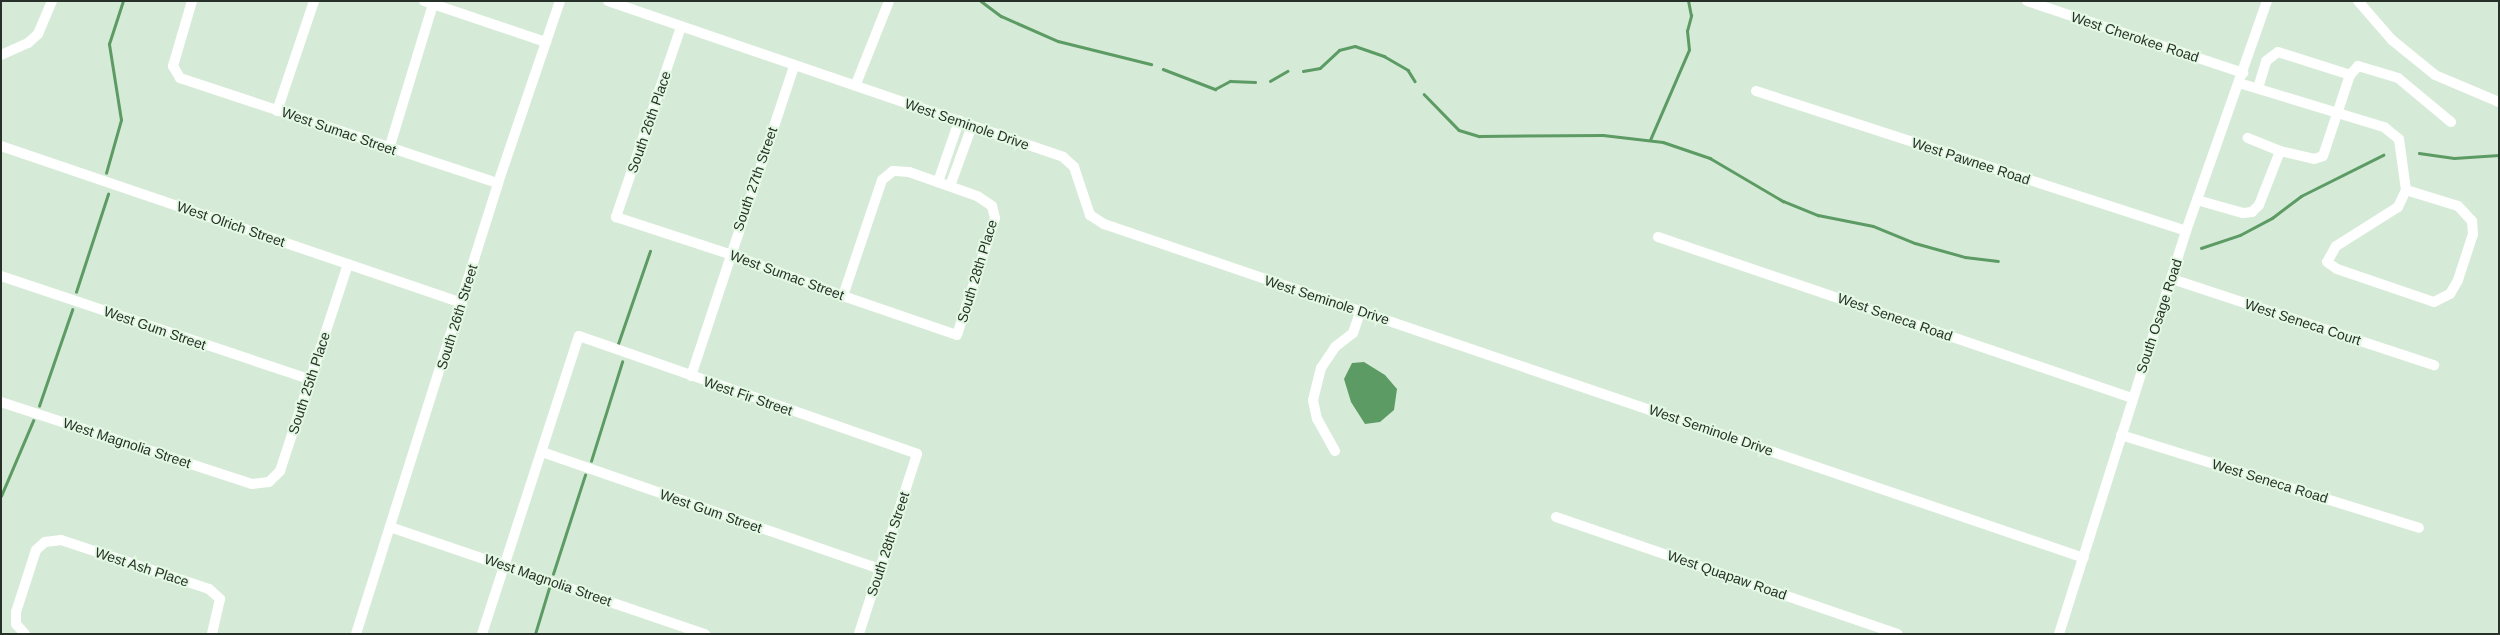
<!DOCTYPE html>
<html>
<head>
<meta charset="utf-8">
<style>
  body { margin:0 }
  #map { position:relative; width:2500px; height:635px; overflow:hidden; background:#d6ebd7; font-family:Arial,sans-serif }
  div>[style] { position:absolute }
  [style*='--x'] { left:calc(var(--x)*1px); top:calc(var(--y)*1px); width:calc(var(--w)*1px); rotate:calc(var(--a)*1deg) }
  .water>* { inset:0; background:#5d9b64 }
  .stream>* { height:2.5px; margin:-1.25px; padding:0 1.25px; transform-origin:1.25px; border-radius:1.25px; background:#5d9b64 }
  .minor>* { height:10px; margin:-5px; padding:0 5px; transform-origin:5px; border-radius:5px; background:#fff }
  span { translate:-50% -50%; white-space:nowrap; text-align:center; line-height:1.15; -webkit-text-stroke:4px #e3f9e4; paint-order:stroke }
  .street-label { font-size:14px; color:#283129 }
  .frame { position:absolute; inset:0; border:2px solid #283129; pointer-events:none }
</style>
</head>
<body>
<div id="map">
  <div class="water">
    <i style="clip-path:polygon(1364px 362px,1385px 375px,1397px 389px,1394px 410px,1380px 422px,1365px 424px,1351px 402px,1344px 379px,1352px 363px)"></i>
  </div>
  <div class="stream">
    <i style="--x:981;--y:1;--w:25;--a:37"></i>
    <i style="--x:1001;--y:16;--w:62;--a:23.7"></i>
    <i style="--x:1058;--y:41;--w:96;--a:13.9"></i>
    <i style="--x:1163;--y:69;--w:56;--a:21"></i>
    <i style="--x:1215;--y:89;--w:17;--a:-28"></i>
    <i style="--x:1230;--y:81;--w:25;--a:2"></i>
    <i style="--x:1303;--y:71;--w:17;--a:-10"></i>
    <i style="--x:1320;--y:68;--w:26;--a:-43"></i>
    <i style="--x:1339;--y:50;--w:16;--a:-14"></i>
    <i style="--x:1355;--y:46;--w:31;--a:19"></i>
    <i style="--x:1384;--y:56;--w:28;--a:30"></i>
    <i style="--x:1408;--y:70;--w:13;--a:58"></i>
    <i style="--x:1270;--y:81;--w:20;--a:-30"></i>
    <i style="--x:1424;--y:94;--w:50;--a:45.8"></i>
    <i style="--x:1459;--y:130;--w:21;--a:17"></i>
    <i style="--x:1479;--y:136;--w:124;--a:-0.5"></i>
    <i style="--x:1603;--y:135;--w:60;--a:6.7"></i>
    <i style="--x:1663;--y:142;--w:50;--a:18.8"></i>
    <i style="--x:1710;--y:158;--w:85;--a:30.5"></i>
    <i style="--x:1783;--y:201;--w:38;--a:22"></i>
    <i style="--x:1818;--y:215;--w:56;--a:11.3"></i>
    <i style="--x:1873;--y:226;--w:45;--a:22"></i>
    <i style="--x:1915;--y:243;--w:52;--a:15.6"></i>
    <i style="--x:1965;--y:257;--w:33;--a:7"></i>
    <i style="--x:1650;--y:140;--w:98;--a:-66.6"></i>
    <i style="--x:1689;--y:50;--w:19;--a:-96"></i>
    <i style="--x:1687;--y:31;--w:16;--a:-75"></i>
    <i style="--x:1691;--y:16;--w:15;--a:-101"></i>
    <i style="--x:2419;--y:153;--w:35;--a:8"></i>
    <i style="--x:2454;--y:158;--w:45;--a:-3.8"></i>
    <i style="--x:106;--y:173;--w:55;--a:-74.2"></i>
    <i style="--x:121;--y:120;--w:77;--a:-99"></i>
    <i style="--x:109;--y:44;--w:45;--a:-72"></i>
    <i style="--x:2201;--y:248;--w:41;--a:-18.4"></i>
    <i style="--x:2240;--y:235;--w:36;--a:-28"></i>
    <i style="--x:2272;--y:218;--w:36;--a:-37"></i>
    <i style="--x:2301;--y:196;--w:92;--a:-26.6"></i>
    <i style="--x:76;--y:292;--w:103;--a:-71.9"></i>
    <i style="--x:618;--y:344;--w:98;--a:-71"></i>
    <i style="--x:39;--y:406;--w:102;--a:-71"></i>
    <i style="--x:591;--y:461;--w:104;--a:-72.6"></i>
    <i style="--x:1;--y:496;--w:82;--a:-66.9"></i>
    <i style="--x:553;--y:574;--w:104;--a:-72.1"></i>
    <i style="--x:535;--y:634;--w:48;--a:-73.1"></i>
  </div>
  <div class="minor">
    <i style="--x:192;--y:1;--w:68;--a:106.3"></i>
    <i style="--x:173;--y:66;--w:14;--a:60"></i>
    <i style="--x:180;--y:78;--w:335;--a:18.3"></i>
    <i style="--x:424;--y:1;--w:129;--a:18.6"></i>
    <i style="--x:608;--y:1;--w:481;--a:18.9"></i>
    <i style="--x:1063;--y:157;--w:15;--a:42"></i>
    <i style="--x:1074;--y:167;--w:51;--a:71.6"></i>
    <i style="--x:1090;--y:215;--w:17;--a:33"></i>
    <i style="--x:1104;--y:224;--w:1035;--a:18.82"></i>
    <i style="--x:2027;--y:1;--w:228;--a:18.4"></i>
    <i style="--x:2358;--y:1;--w:52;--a:48.9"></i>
    <i style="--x:2392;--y:40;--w:55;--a:39.1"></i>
    <i style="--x:2435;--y:75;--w:69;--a:22.9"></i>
    <i style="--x:681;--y:27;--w:201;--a:108.9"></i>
    <i style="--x:616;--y:217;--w:119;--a:18.1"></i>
    <i style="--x:729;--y:254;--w:121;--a:20.2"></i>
    <i style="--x:843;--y:296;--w:120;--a:18.9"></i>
    <i style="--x:957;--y:335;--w:123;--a:-72"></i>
    <i style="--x:995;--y:218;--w:12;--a:-104"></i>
    <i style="--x:992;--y:206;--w:18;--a:-146"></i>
    <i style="--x:977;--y:196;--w:72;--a:-160.6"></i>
    <i style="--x:909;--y:172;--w:16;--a:-176"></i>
    <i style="--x:893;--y:171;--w:14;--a:141"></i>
    <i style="--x:882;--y:180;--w:122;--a:108.6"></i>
    <i style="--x:1;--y:55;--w:30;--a:-24"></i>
    <i style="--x:28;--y:43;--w:13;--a:-42"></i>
    <i style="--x:38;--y:34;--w:36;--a:-67"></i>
    <i style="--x:2239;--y:83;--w:152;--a:16.9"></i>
    <i style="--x:2384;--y:127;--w:19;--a:39"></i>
    <i style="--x:2399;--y:139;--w:51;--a:82.2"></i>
    <i style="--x:2406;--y:190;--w:19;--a:115"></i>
    <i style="--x:2398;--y:207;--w:73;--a:147.8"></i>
    <i style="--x:2336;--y:246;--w:18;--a:119"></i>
    <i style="--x:2327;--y:262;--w:12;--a:35"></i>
    <i style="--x:2337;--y:269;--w:102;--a:18.8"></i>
    <i style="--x:2434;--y:302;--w:18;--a:-27"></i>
    <i style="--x:2450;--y:294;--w:16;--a:-60"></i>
    <i style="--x:2458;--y:280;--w:48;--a:-71.9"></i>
    <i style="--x:2473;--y:234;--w:13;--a:-94"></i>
    <i style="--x:2472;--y:221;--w:21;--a:-133"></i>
    <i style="--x:2458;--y:206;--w:54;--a:-162.9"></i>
    <i style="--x:856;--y:84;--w:89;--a:-68.3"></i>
    <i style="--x:2258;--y:88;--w:28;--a:-73"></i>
    <i style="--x:2266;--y:61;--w:15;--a:-37"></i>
    <i style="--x:2278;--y:52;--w:76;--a:17.7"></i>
    <i style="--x:1756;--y:91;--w:452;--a:18"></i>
    <i style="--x:277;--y:111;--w:116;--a:-71.4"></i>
    <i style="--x:1;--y:146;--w:487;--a:18.8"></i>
    <i style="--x:389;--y:149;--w:152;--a:-73.1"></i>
    <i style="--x:2280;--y:151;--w:35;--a:13"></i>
    <i style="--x:2314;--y:159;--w:9;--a:-18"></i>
    <i style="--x:2323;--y:156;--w:85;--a:-71.6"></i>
    <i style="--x:2350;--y:75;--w:12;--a:-48"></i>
    <i style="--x:2358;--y:66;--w:42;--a:16.7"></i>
    <i style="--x:2398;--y:78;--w:69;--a:39.7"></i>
    <i style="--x:938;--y:182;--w:65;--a:-71"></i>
    <i style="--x:950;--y:186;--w:64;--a:-69.9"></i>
    <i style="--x:2197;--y:200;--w:48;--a:15.8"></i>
    <i style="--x:2243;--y:213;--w:9;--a:-6"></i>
    <i style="--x:2252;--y:212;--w:10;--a:-45"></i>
    <i style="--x:2259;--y:205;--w:58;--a:-68.7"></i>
    <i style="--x:2280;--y:151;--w:35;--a:-158"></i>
    <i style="--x:1658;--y:237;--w:501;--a:18.76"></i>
    <i style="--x:1;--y:276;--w:325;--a:18.5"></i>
    <i style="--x:2172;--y:279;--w:276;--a:18.2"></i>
    <i style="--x:691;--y:376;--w:326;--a:-71.6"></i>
    <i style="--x:1;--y:402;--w:264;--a:18.1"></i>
    <i style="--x:252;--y:484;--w:17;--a:-7"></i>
    <i style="--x:269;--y:482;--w:16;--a:-45"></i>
    <i style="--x:280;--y:471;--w:218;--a:-71.8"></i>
    <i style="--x:2121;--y:435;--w:312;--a:17.3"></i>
    <i style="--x:1335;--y:451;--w:37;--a:-119"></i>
    <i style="--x:1317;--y:419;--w:19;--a:-102"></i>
    <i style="--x:1313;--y:400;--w:33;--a:-76"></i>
    <i style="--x:1321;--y:368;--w:25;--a:-56"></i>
    <i style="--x:1335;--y:347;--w:23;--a:-38"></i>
    <i style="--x:1353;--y:333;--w:24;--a:-71"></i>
    <i style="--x:542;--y:452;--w:358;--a:19.1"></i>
    <i style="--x:1556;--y:517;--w:361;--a:18.9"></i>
    <i style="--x:390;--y:527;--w:333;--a:18.8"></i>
    <i style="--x:25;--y:634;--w:13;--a:-132"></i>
    <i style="--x:16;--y:624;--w:12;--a:-90"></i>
    <i style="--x:16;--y:612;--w:65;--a:-72.1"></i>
    <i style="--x:36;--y:550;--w:12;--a:-42"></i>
    <i style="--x:45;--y:542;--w:16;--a:-7"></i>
    <i style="--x:61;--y:540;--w:156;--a:18.3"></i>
    <i style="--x:209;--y:589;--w:15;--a:42"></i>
    <i style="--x:220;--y:599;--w:36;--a:103"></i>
    <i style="--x:356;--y:634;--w:473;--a:-72.5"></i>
    <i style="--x:498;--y:183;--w:192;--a:-71.2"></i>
    <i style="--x:482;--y:634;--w:313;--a:-72"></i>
    <i style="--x:579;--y:336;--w:358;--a:19.2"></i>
    <i style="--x:917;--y:454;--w:189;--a:107.9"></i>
    <i style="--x:2059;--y:634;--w:423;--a:-72.5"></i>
    <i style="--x:2186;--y:231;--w:244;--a:-70.6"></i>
  </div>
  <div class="street-label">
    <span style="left:2135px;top:37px;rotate:18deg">West Cherokee Road</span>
    <span style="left:649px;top:122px;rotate:-71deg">South 26th Place</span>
    <span style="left:967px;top:124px;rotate:19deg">West Seminole Drive</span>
    <span style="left:339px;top:131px;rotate:19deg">West Sumac Street</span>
    <span style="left:1971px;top:161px;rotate:18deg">West Pawnee Road</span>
    <span style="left:755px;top:179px;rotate:-71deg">South 27th Street</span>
    <span style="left:231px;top:224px;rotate:19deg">West Olrich Street</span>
    <span style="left:977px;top:271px;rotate:-73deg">South 28th Place</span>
    <span style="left:787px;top:275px;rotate:20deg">West Sumac Street</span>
    <span style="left:1327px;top:300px;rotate:18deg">West Seminole Drive</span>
    <span style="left:2159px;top:316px;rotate:-72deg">South Osage Road</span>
    <span style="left:457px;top:317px;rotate:-73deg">South 26th Street</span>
    <span style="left:1895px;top:317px;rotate:19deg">West Seneca Road</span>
    <span style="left:2303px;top:322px;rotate:18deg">West Seneca Court</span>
    <span style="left:155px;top:328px;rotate:19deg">West Gum Street</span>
    <span style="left:309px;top:383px;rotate:-72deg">South 25th Place</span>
    <span style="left:748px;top:396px;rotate:19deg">West Fir Street</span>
    <span style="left:1711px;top:430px;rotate:19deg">West Seminole Drive</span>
    <span style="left:127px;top:443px;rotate:18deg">West Magnolia Street</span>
    <span style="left:2270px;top:481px;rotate:17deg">West Seneca Road</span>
    <span style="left:711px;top:511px;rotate:19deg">West Gum Street</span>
    <span style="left:888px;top:544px;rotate:-72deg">South 28th Street</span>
    <span style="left:142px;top:567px;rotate:18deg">West Ash Place</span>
    <span style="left:1727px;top:575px;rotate:19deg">West Quapaw Road</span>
    <span style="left:548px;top:580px;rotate:19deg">West Magnolia Street</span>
  </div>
  <div class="frame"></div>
</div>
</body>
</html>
